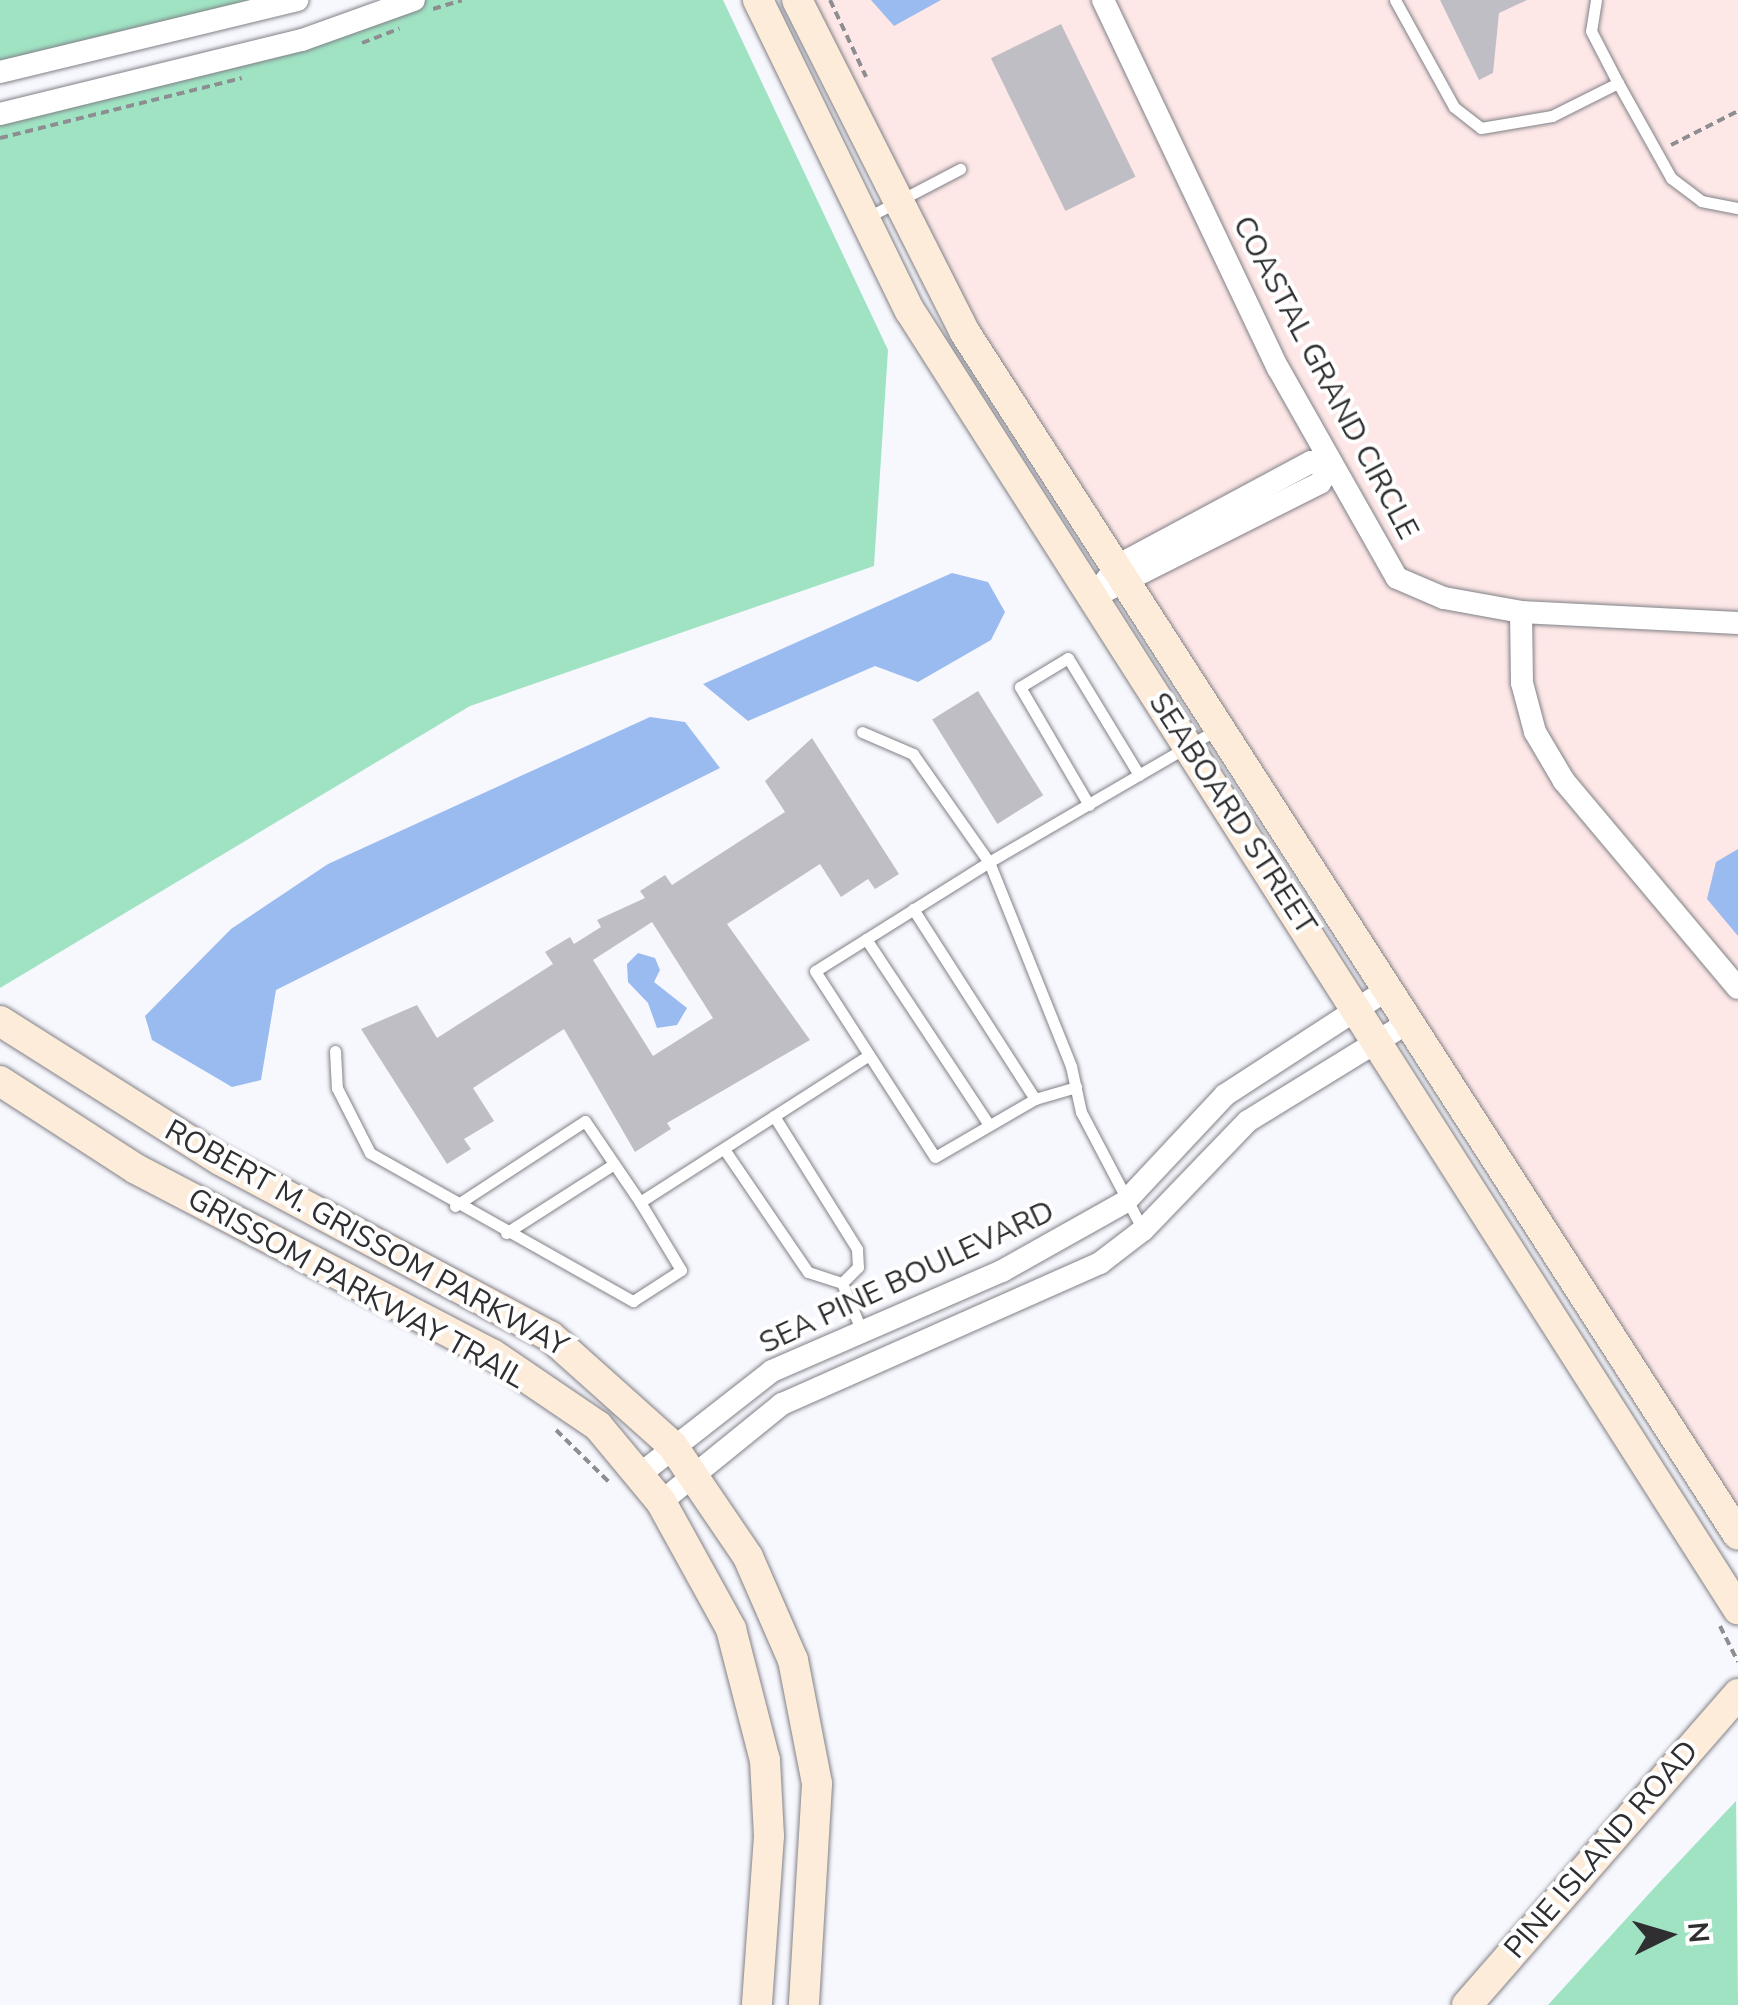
<!DOCTYPE html>
<html>
<head>
<meta charset="utf-8">
<style>
  body { margin:0 }
  #map { position:relative; width:1738px; height:2005px; overflow:hidden; background:#f7f7fe; font-family:"Nunito Sans",sans-serif }
  div>[style] { position:absolute }
  [style*='--x'] { left:calc(var(--x)*1px); top:calc(var(--y)*1px); width:calc(var(--w)*1px); rotate:calc(var(--a)*1deg) }
  .commercial>* { inset:0; background:#fee8e7 }
  .green>* { inset:0; background:#9fe3c3 }
  .water>* { inset:0; background:#9abbef }
  .building>* { inset:0; background:#bebec4; transform-origin:0 0 }
  .path>* { height:4px; margin-top:-2px; transform-origin:0; background:repeating-linear-gradient(90deg,#8d8d92 0 8px,transparent 0 13px) }
  .roads { filter:drop-shadow(0 0 2px #818187) drop-shadow(0 0 2px #818187) }
  .lane>* { height:11px; margin:-5.5px; padding:0 5.5px; transform-origin:5.5px; border-radius:5.5px; background:#fff }
  .street>* { height:22px; margin:-11px; padding:0 11px; transform-origin:11px; border-radius:11px; background:#fff }
  .secondary>* { height:30px; margin:-15px; padding:0 15px; transform-origin:15px; border-radius:15px; background:#fcecd9 }
  span { translate:-50% -50%; white-space:nowrap; text-align:center; line-height:1.15; -webkit-text-stroke:8px #fff; paint-order:stroke }
  .street-label { font-size:30px; color:#2f2f31 }
  .north { position:absolute; left:1618px; top:1885px; width:100px; height:100px; -webkit-text-stroke:8px #fff; paint-order:stroke; rotate:85deg; font-size:28px; font-weight:700; line-height:40px; text-align:center; color:#2f2f31 }
  .north::after { content:''; display:block; margin:auto; width:35px; height:45px; background:#2f2f31; clip-path:polygon(50% 0,100% 100%,50% 72%,0 100%) }
</style>
</head>
<body>
<div id="map">
  <div class="commercial">
    <i style="clip-path:polygon(797px 0,1738px 0,1738px 1533px,964px 331px)"></i>
  </div>
  <div class="green">
    <i style="clip-path:polygon(0 0,293px 0,0 75px)"></i>
    <i style="clip-path:polygon(414px 0,723px 0,888px 350px,874px 566px,470px 706px,0 988px,0 114px)"></i>
    <i style="clip-path:polygon(1736px 1801px,1738px 2005px,1548px 2005px,1656px 1886px)"></i>
  </div>
  <div class="water">
    <i style="clip-path:polygon(871px 0,941px 0,894px 26px)"></i>
    <i style="clip-path:polygon(952px 573px,988px 582px,1005px 612px,991px 640px,918px 682px,875px 666px,748px 721px,703px 684px)"></i>
    <i style="clip-path:polygon(650px 717px,685px 722px,720px 768px,276px 990px,261px 1080px,232px 1087px,152px 1040px,145px 1016px,231px 929px,328px 864px)"></i>
    <i style="clip-path:polygon(1738px 849px,1738px 936px,1707px 899px,1716px 862px)"></i>
    <i style="clip-path:polygon(638px 953px,655px 958px,660px 970px,654px 982px,687px 1008px,677px 1025px,657px 1028px,648px 1003px,628px 982px,627px 964px)"></i>
  </div>
  <div class="building">
    <i style="clip-path:polygon(1440px 0,1527px 0,1499px 13px,1493px 73px,1479px 80px)"></i>
    <i style="left:1061px;top:24px;width:170px;height:78px;rotate:64deg"></i>
    <i style="left:978px;top:691px;width:123px;height:54px;rotate:58deg"></i>
    <i style="clip-path:polygon(evenodd,812px 738px,899px 874px,875px 889px,868px 879px,841px 897px,820px 864px,727px 924px,810px 1040px,667px 1123px,671px 1129px,635px 1152px,564px 1029px,473px 1088px,494px 1121px,464px 1139px,471px 1149px,447px 1164px,361px 1029px,417px 1005px,437px 1038px,553px 964px,545px 952px,570px 937px,574px 944px,601px 927px,597px 920px,645px 898px,640px 891px,665px 875px,672px 885px,785px 812px,765px 781px,812px 738px,652px 922px,713px 1018px,653px 1056px,593px 960px,652px 922px)"></i>
  </div>
  <div class="path">
    <i style="--x:830;--y:0;--w:85;--a:64.9"></i>
    <i style="--x:433;--y:9;--w:30;--a:-17"></i>
    <i style="--x:362;--y:43;--w:40;--a:-21"></i>
    <i style="--x:0;--y:138;--w:249;--a:-13.9"></i>
    <i style="--x:1671;--y:145;--w:75;--a:-26.9"></i>
    <i style="--x:556;--y:1430;--w:76;--a:44.5"></i>
    <i style="--x:1720;--y:1626;--w:40;--a:63.4"></i>
  </div>
  <div class="roads">
    <div class="lane">
      <i style="--x:1395;--y:0;--w:122;--a:61.1"></i>
      <i style="--x:1454;--y:107;--w:34;--a:38"></i>
      <i style="--x:1481;--y:128;--w:72;--a:-9.6"></i>
      <i style="--x:1552;--y:116;--w:74;--a:-26.6"></i>
      <i style="--x:1618;--y:83;--w:109;--a:60.8"></i>
      <i style="--x:1671;--y:178;--w:38;--a:37"></i>
      <i style="--x:1701;--y:201;--w:38;--a:11"></i>
      <i style="--x:1596;--y:0;--w:31;--a:99"></i>
      <i style="--x:1591;--y:31;--w:59;--a:62.6"></i>
      <i style="--x:868;--y:217;--w:104;--a:-27.6"></i>
      <i style="--x:862;--y:732;--w:56;--a:23.3"></i>
      <i style="--x:913;--y:754;--w:132;--a:54.9"></i>
      <i style="--x:989;--y:862;--w:205;--a:147.9"></i>
      <i style="--x:815;--y:971;--w:221;--a:57.2"></i>
      <i style="--x:935;--y:1157;--w:116;--a:-30.1"></i>
      <i style="--x:1035;--y:1099;--w:226;--a:-122.7"></i>
      <i style="--x:1089;--y:805;--w:137;--a:-120.3"></i>
      <i style="--x:1020;--y:687;--w:56;--a:-31.1"></i>
      <i style="--x:1068;--y:658;--w:137;--a:58.7"></i>
      <i style="--x:866;--y:939;--w:223;--a:56.5"></i>
      <i style="--x:335;--y:1051;--w:37;--a:87"></i>
      <i style="--x:337;--y:1088;--w:73;--a:63.1"></i>
      <i style="--x:370;--y:1153;--w:302;--a:29.4"></i>
      <i style="--x:633;--y:1301;--w:57;--a:-32.9"></i>
      <i style="--x:681;--y:1270;--w:79;--a:-121.1"></i>
      <i style="--x:640;--y:1202;--w:272;--a:-32.7"></i>
      <i style="--x:1035;--y:1099;--w:43;--a:-16.3"></i>
      <i style="--x:774;--y:1116;--w:157;--a:58"></i>
      <i style="--x:857;--y:1249;--w:18;--a:87"></i>
      <i style="--x:858;--y:1267;--w:23;--a:135"></i>
      <i style="--x:724;--y:1149;--w:149;--a:55.7"></i>
      <i style="--x:808;--y:1272;--w:36;--a:18"></i>
      <i style="--x:455;--y:1206;--w:155;--a:-33.2"></i>
      <i style="--x:585;--y:1121;--w:98;--a:55.8"></i>
      <i style="--x:1143;--y:1230;--w:133;--a:-117.7"></i>
      <i style="--x:1081;--y:1112;--w:47;--a:-102.3"></i>
      <i style="--x:1071;--y:1066;--w:220;--a:-111.9"></i>
      <i style="--x:989;--y:862;--w:263;--a:-30.2"></i>
      <i style="--x:506;--y:1233;--w:128;--a:-32.6"></i>
      <i style="--x:842;--y:1283;--w:53;--a:67.8"></i>
    </div>
    <div class="street">
      <i style="--x:1103;--y:0;--w:407;--a:64.6"></i>
      <i style="--x:1278;--y:368;--w:241;--a:60.5"></i>
      <i style="--x:1397;--y:578;--w:51;--a:23.1"></i>
      <i style="--x:1444;--y:598;--w:78;--a:10.3"></i>
      <i style="--x:1521;--y:612;--w:217;--a:2.9"></i>
      <i style="--x:0;--y:72;--w:306;--a:-13.6"></i>
      <i style="--x:0;--y:114;--w:311;--a:-13.8"></i>
      <i style="--x:302;--y:40;--w:119;--a:-19.7"></i>
      <i style="--x:1311;--y:462;--w:20;--a:11"></i>
      <i style="--x:1331;--y:466;--w:20;--a:123"></i>
      <i style="--x:1320;--y:483;--w:254;--a:153.3"></i>
      <i style="--x:1093;--y:597;--w:39;--a:-52"></i>
      <i style="--x:1117;--y:566;--w:220;--a:-28.2"></i>
      <i style="--x:1521;--y:612;--w:71;--a:89.2"></i>
      <i style="--x:1522;--y:683;--w:51;--a:75.1"></i>
      <i style="--x:1535;--y:732;--w:57;--a:59.4"></i>
      <i style="--x:1564;--y:781;--w:270;--a:50"></i>
      <i style="--x:639;--y:1475;--w:169;--a:-38"></i>
      <i style="--x:772;--y:1371;--w:251;--a:-23.5"></i>
      <i style="--x:1002;--y:1271;--w:141;--a:-29.3"></i>
      <i style="--x:1125;--y:1202;--w:146;--a:-46.9"></i>
      <i style="--x:1225;--y:1095;--w:194;--a:-33"></i>
      <i style="--x:661;--y:1502;--w:156;--a:-39"></i>
      <i style="--x:782;--y:1404;--w:348;--a:-23.9"></i>
      <i style="--x:1100;--y:1263;--w:54;--a:-37.5"></i>
      <i style="--x:1143;--y:1230;--w:151;--a:-46.1"></i>
      <i style="--x:1248;--y:1121;--w:189;--a:-31.6"></i>
    </div>
    <div class="secondary">
      <i style="--x:758;--y:0;--w:346;--a:64"></i>
      <i style="--x:910;--y:311;--w:1540;--a:57.47"></i>
      <i style="--x:797;--y:0;--w:371;--a:63.2"></i>
      <i style="--x:964;--y:331;--w:1431;--a:57.26"></i>
      <i style="--x:0;--y:1021;--w:260;--a:32.3"></i>
      <i style="--x:220;--y:1160;--w:374;--a:28.1"></i>
      <i style="--x:550;--y:1336;--w:164;--a:41.8"></i>
      <i style="--x:672;--y:1445;--w:135;--a:55.8"></i>
      <i style="--x:748;--y:1557;--w:112;--a:66.4"></i>
      <i style="--x:793;--y:1660;--w:126;--a:79"></i>
      <i style="--x:817;--y:1784;--w:221;--a:93.4"></i>
      <i style="--x:0;--y:1081;--w:162;--a:32.9"></i>
      <i style="--x:136;--y:1169;--w:401;--a:27.5"></i>
      <i style="--x:492;--y:1354;--w:128;--a:34.2"></i>
      <i style="--x:598;--y:1426;--w:99;--a:50.3"></i>
      <i style="--x:661;--y:1502;--w:145;--a:61.1"></i>
      <i style="--x:731;--y:1629;--w:135;--a:75.5"></i>
      <i style="--x:765;--y:1760;--w:76;--a:87"></i>
      <i style="--x:769;--y:1836;--w:169;--a:94.1"></i>
      <i style="--x:1467;--y:2005;--w:413;--a:-48.9"></i>
    </div>
  </div>
  <div class="street-label">
    <span style="left:1325px;top:378px;rotate:62deg">COASTAL GRAND CIRCLE</span>
    <span style="left:1232px;top:814px;rotate:57deg">SEABOARD STREET</span>
    <span style="left:366px;top:1239px;rotate:29deg">ROBERT M. GRISSOM PARKWAY</span>
    <span style="left:907px;top:1278px;rotate:-25deg">SEA PINE BOULEVARD</span>
    <span style="left:356px;top:1289px;rotate:29deg">GRISSOM PARKWAY TRAIL</span>
    <span style="left:1602px;top:1850px;rotate:-49deg">PINE ISLAND ROAD</span>
  </div>
  <div class="north">N</div>
</div>
</body>
</html>
